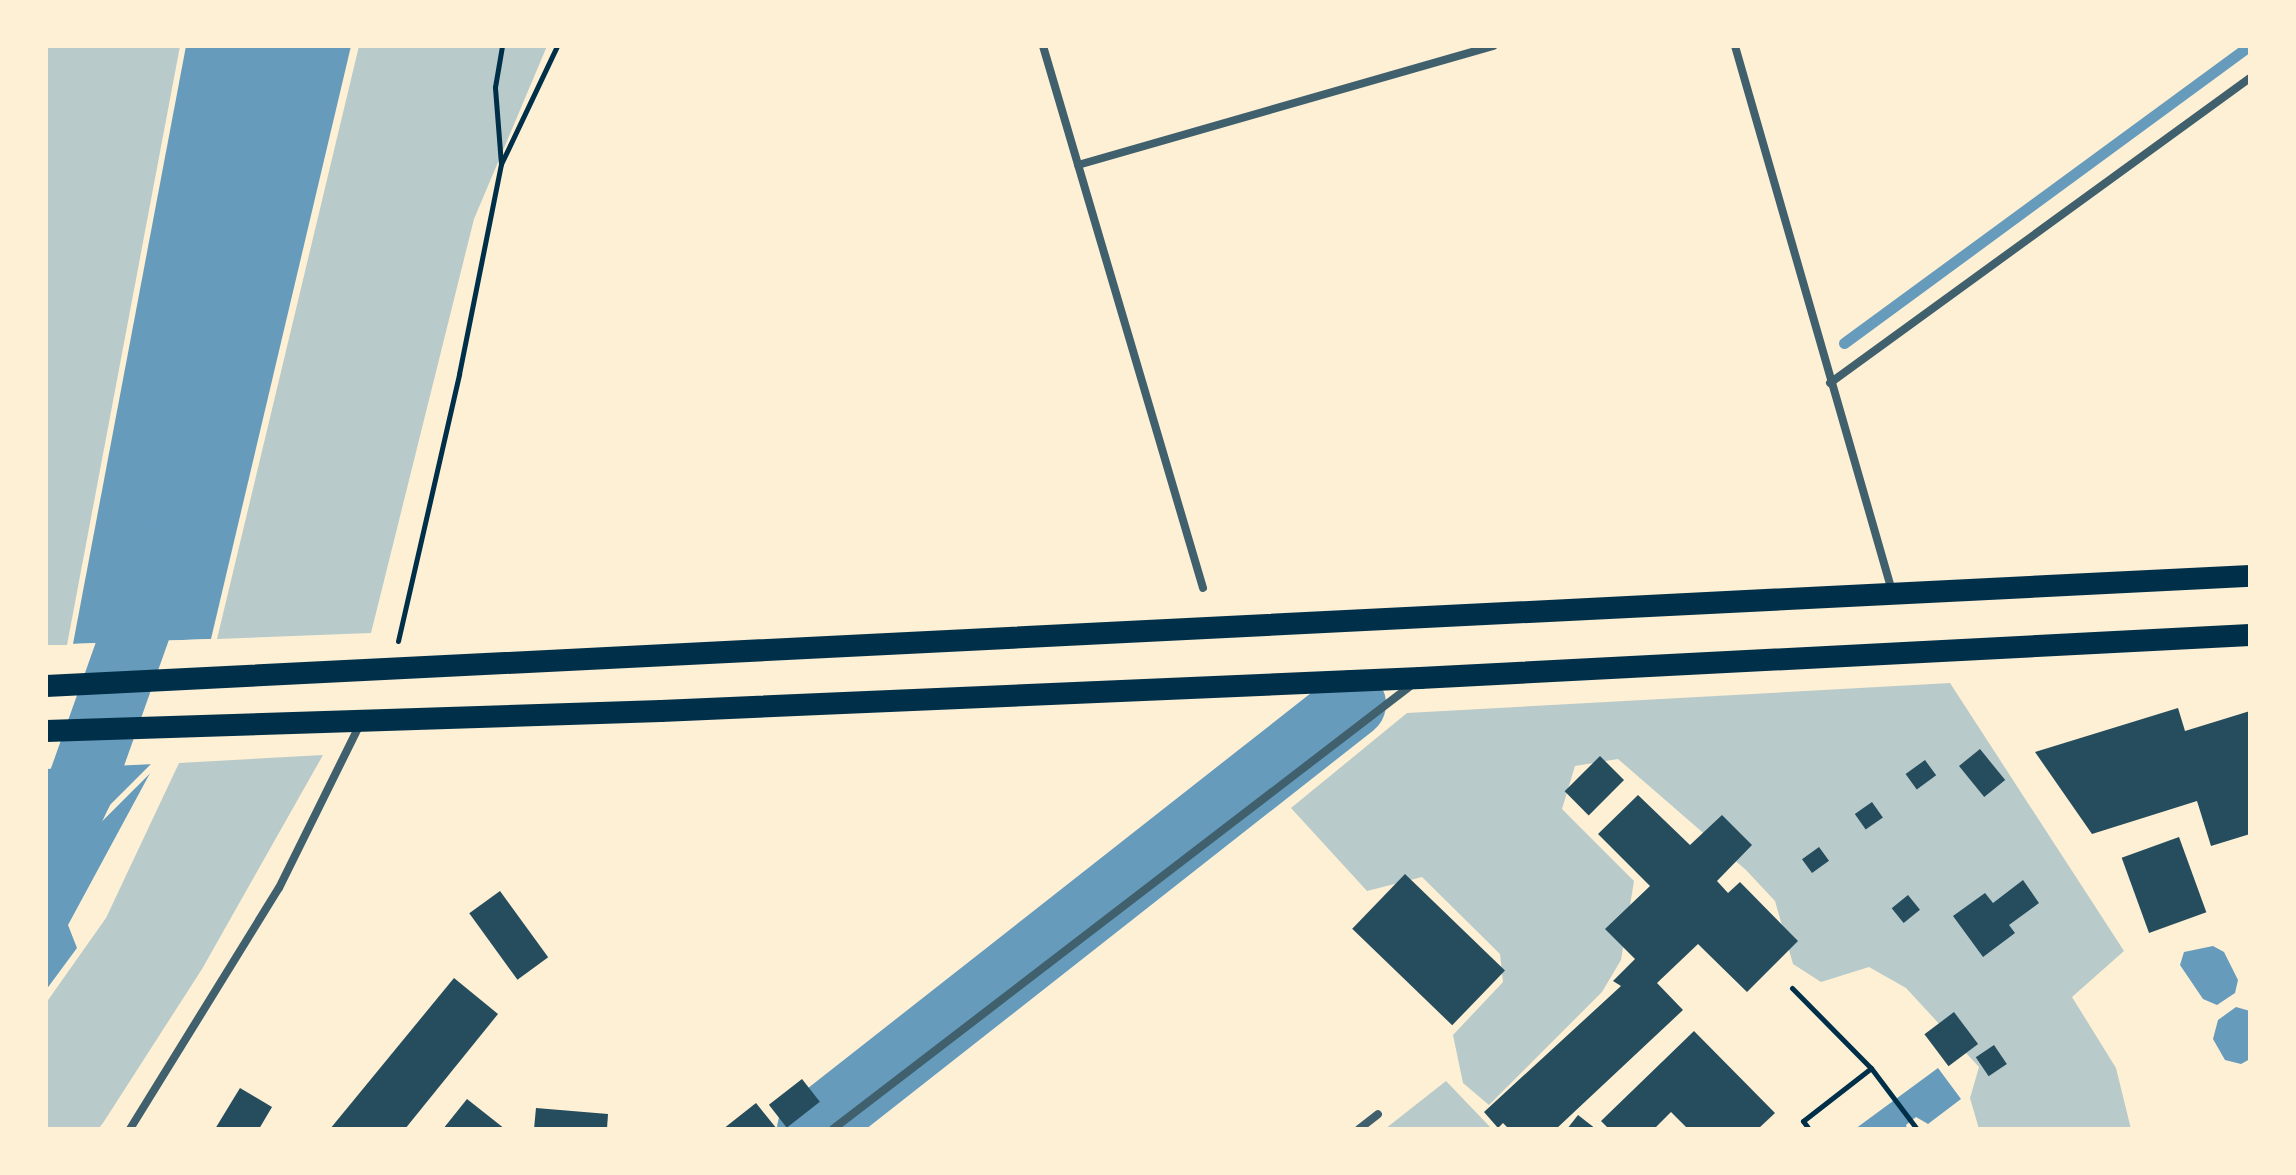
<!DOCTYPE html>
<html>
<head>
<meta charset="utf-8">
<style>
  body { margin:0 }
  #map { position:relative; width:2296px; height:1175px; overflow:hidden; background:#fdf0d5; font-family:Karla,sans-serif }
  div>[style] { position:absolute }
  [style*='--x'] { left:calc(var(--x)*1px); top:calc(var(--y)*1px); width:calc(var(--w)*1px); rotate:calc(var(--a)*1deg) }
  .green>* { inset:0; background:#b9caca }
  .water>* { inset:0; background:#669bbc }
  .pier>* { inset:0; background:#fdf0d5; transform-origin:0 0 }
  .stream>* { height:11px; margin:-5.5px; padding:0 5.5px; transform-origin:5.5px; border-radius:5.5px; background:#669bbc }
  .river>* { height:68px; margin:-34px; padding:0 34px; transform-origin:34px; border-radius:34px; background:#669bbc }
  .building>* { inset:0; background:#264d5e; transform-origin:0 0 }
  .path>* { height:5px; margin:-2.5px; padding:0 2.5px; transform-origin:2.5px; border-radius:2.5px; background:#003049 }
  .minor>* { height:8px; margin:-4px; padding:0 4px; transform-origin:4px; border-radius:4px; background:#3f606c }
  .trunk>* { height:22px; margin:-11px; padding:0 11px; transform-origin:11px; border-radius:11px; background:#003049 }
  span { translate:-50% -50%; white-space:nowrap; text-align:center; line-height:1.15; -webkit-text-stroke:8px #fdf0d5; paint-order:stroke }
  .frame { position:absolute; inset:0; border:48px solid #fdf0d5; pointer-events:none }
</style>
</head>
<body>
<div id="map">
  <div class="green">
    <i style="clip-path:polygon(46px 46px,180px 46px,67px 645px,46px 645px)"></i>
    <i style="clip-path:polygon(359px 46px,547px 46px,474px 219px,371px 633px,217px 639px)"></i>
    <i style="clip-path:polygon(1950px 683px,2124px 951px,2072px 997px,2116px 1068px,2131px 1129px,1979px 1129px,1970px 1098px,1979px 1067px,1906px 988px,1869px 967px,1821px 982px,1793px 964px,1775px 901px,1746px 870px,1618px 759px,1575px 766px,1562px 809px,1634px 881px,1621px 960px,1602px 992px,1489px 1105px,1463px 1083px,1453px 1035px,1503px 982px,1500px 954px,1422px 877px,1367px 891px,1291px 808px,1407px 713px)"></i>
    <i style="clip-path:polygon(323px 755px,202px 969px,103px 1123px,98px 1129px,46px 1129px,46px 1003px,106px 918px,179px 763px)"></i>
    <i style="clip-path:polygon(1446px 1081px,1492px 1129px,1385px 1129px)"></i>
  </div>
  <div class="water">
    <i style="clip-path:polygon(186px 46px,351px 46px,211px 639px,73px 644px)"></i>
    <i style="clip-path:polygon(155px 764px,68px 925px,77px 948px,46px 990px,46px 769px)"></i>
    <i style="clip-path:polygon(2213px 946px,2224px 952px,2238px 980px,2235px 993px,2217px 1005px,2203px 999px,2180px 965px,2184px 952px)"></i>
    <i style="clip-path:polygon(2236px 1007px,2250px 1011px,2250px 1059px,2241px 1064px,2225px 1060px,2213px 1039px,2218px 1020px)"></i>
    <i style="clip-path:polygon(1938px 1068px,1961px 1099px,1928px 1124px,1916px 1117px,1906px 1125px,1907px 1129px,1855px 1129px)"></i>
  </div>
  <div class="pier">
    <i style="clip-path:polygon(211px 639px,215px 639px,211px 643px,74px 648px,69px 644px)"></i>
    <i style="left:155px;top:760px;width:6px;height:109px;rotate:45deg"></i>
  </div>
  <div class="stream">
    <i style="--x:1844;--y:343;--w:502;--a:-36.25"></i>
  </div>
  <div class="river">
    <i style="--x:46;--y:861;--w:77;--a:-64.8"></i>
    <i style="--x:79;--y:791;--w:251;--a:-70.4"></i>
    <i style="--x:811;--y:1129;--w:688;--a:-38.15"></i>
  </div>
  <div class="building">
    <i style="clip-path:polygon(2178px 708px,2185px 731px,2250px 711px,2250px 834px,2211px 846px,2197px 801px,2092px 834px,2035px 752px)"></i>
    <i style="left:1980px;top:749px;width:40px;height:27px;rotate:51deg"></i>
    <i style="left:1600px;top:756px;width:34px;height:50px;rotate:45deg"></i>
    <i style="left:1925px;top:760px;width:19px;height:24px;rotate:54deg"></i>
    <i style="clip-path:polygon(1638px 795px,1690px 845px,1722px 815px,1752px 845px,1717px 881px,1728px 893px,1740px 882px,1798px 941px,1747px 992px,1698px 944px,1657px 983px,1683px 1010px,1556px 1129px,1509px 1129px,1503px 1123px,1498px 1128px,1484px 1112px,1621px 986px,1613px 981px,1635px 959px,1605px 929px,1650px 886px,1598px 834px)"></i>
    <i style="left:1872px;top:802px;width:19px;height:21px;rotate:55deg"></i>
    <i style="left:2179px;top:837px;width:80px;height:61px;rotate:70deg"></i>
    <i style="left:1819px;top:847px;width:17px;height:21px;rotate:54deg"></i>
    <i style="left:1405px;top:874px;width:139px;height:76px;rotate:44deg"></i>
    <i style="clip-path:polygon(2023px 880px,2039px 903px,2009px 925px,2015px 933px,1983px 957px,1953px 916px,1985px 893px,1993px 903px)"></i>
    <i style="left:500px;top:891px;width:82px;height:38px;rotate:54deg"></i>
    <i style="left:1908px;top:895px;width:19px;height:21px;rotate:51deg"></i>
    <i style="clip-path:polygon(454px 978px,498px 1014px,405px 1129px,330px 1129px)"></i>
    <i style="left:1954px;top:1012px;width:40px;height:37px;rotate:53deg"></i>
    <i style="clip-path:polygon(1694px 1031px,1775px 1113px,1758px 1129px,1688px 1129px,1671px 1112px,1654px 1129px,1609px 1129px,1601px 1121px)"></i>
    <i style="left:1994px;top:1045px;width:23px;height:22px;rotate:56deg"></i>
    <i style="left:802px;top:1079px;width:29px;height:42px;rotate:52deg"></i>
    <i style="clip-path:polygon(240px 1088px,272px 1107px,259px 1129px,215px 1129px)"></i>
    <i style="clip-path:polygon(467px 1099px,505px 1129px,443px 1129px)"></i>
    <i style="clip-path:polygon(756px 1103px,777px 1129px,723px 1129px)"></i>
    <i style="clip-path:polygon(536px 1108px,608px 1114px,607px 1129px,534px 1129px)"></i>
    <i style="clip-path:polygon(1578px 1115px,1596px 1129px,1567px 1129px)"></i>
  </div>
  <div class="path">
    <i style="--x:501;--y:164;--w:77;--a:-94.5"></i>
    <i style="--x:495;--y:87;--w:42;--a:-80.3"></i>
    <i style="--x:398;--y:641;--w:274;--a:-77.1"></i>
    <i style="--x:459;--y:374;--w:214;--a:-78.7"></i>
    <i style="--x:501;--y:164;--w:131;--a:-64.6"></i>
    <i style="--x:1792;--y:988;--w:112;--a:45.4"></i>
    <i style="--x:1871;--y:1068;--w:76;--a:53"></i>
    <i style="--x:1809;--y:1129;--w:10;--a:-127"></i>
    <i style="--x:1803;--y:1121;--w:86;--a:-37.9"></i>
  </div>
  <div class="minor">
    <i style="--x:1043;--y:46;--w:565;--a:73.55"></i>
    <i style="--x:1735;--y:46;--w:567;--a:73.93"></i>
    <i style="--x:1078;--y:165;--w:432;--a:-16"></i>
    <i style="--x:1830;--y:383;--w:519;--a:-35.99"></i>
    <i style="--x:130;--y:1129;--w:283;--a:-58.3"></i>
    <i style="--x:279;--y:888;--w:183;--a:-63.7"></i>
    <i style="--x:833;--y:1129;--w:731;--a:-37.5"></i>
    <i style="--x:1359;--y:1129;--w:24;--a:-38"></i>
  </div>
  <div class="trunk">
    <i style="--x:46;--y:686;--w:2207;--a:-2.86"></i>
    <i style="--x:46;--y:731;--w:615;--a:-1.86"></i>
    <i style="--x:661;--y:711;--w:760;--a:-2.49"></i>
    <i style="--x:1420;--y:678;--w:831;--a:-2.97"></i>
  </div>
  <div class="frame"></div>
</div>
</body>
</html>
